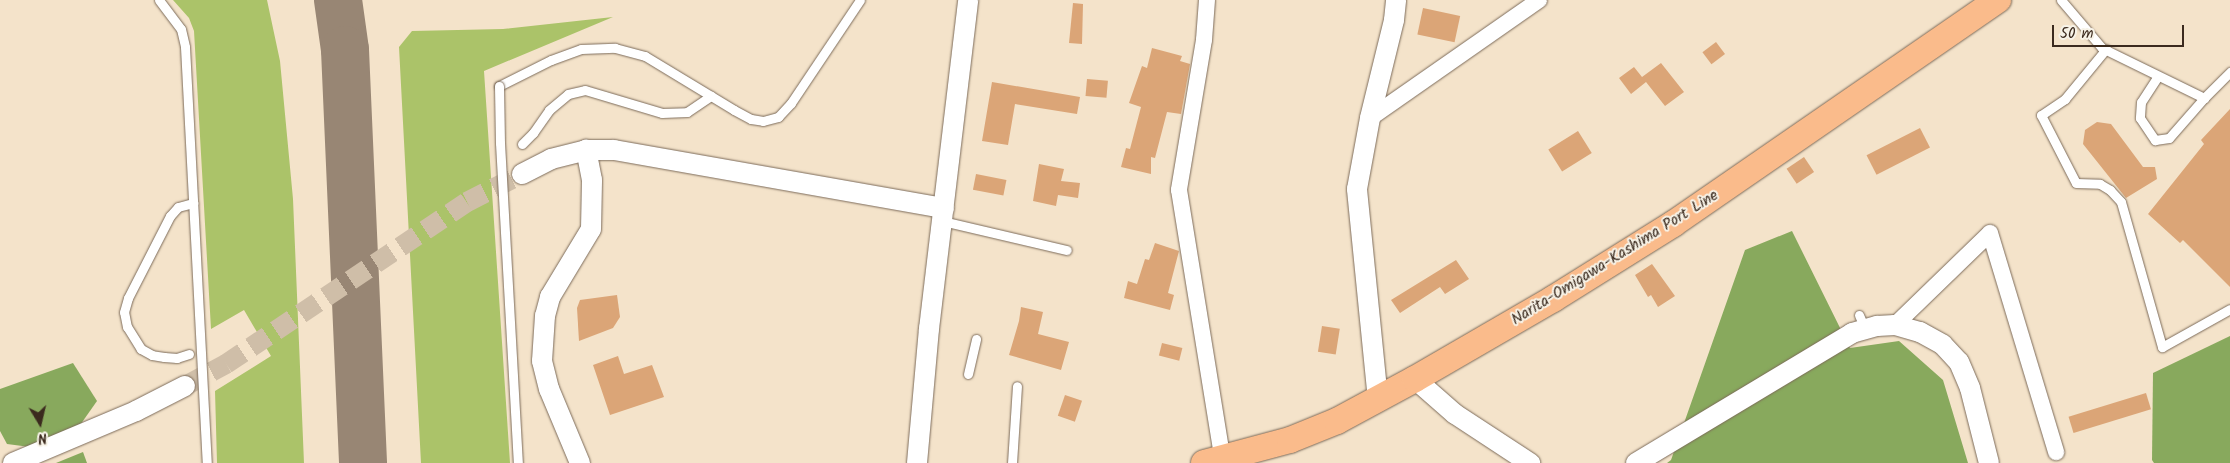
<!DOCTYPE html>
<html>
<head>
<meta charset="utf-8">
<style>
  body { margin:0 }
  #map { position:relative; width:2230px; height:463px; overflow:hidden; background:#f4e3ca; font-family:Kalam,sans-serif }
  div>[style] { position:absolute }
  [style*='--x'] { left:calc(var(--x)*1px); top:calc(var(--y)*1px); width:calc(var(--w)*1px); rotate:calc(var(--a)*1deg) }
  .green>* { inset:0; background:#abc369 }
  .forest>* { inset:0; background:#88a95d }
  .taxiway>* { height:48px; margin:-24px; padding:0 24px; transform-origin:24px; border-radius:24px; background:#988674 }
  .building>* { inset:0; background:#dba577; transform-origin:0 0 }
  .tertiary-tunnel>* { height:20px; margin-top:-10px; transform-origin:0; background:repeating-linear-gradient(90deg,#cfbea8 0 20px,transparent 0 30px) }
  .roads { filter:drop-shadow(0 0 1px #7c6b5a) drop-shadow(0 0 1px #7c6b5a) }
  .service>* { height:9px; margin:-4.5px; padding:0 4.5px; transform-origin:4.5px; border-radius:4.5px; background:#fff }
  .minor>* { height:16px; margin:-8px; padding:0 8px; transform-origin:8px; border-radius:8px; background:#fff }
  .tertiary>* { height:20px; margin:-10px; padding:0 10px; transform-origin:10px; border-radius:10px; background:#fff }
  .primary>* { height:26px; margin:-13px; padding:0 13px; transform-origin:13px; border-radius:13px; background:#fabb8b }
  .bridges { filter:drop-shadow(0 0 1px #7c6b5a) drop-shadow(0 0 1px #7c6b5a) }
  .service-bridge>* { height:9px; margin:-4.5px; padding:0 4.5px; transform-origin:4.5px; border-radius:4.5px; background:#fff }
  span { translate:-50% -50%; white-space:nowrap; text-align:center; line-height:1.15; -webkit-text-stroke:4px #f7f3e8; paint-order:stroke }
  .street-label { font-size:16px; color:#3b2a1e }
  .north { position:absolute; left:15px; top:398px; width:50px; height:50px; -webkit-text-stroke:4px #f7f3e8; paint-order:stroke; rotate:171deg; font-size:14px; font-weight:700; line-height:20px; text-align:center; color:#3b2a1e }
  .north::after { content:''; display:block; margin:auto; width:18px; height:22px; background:#3b2a1e; clip-path:polygon(50% 0,100% 100%,50% 72%,0 100%) }
  .scale { position:absolute; left:2052px; top:25px; width:132px; height:22px; box-sizing:border-box; border:2px solid #3b2a1e; border-top:0; padding-left:6px; font-size:15px; line-height:18px; white-space:nowrap; color:#3b2a1e; -webkit-text-stroke:4px #f7f3e8; paint-order:stroke }
</style>
</head>
<body>
<div id="map">
  <div class="green">
    <i style="clip-path:polygon(173px 0,267px 0,280px 61px,293px 199px,304px 463px,217px 463px,215px 391px,271px 356px,244px 310px,211px 329px,194px 31px,189px 18px)"></i>
    <i style="clip-path:polygon(613px 17px,484px 71px,510px 463px,421px 463px,399px 47px,412px 31px,503px 29px)"></i>
  </div>
  <div class="forest">
    <i style="clip-path:polygon(1792px 231px,1850px 348px,1899px 341px,1943px 380px,1968px 463px,1667px 463px,1671px 460px,1745px 250px)"></i>
    <i style="clip-path:polygon(2230px 336px,2230px 463px,2154px 463px,2152px 460px,2153px 373px)"></i>
    <i style="clip-path:polygon(73px 363px,97px 401px,78px 428px,30px 447px,7px 444px,0 431px,0 389px)"></i>
    <i style="clip-path:polygon(83px 452px,87px 463px,56px 463px)"></i>
  </div>
  <div class="taxiway">
    <i style="--x:338;--y:0;--w:50;--a:82"></i>
    <i style="--x:345;--y:50;--w:413;--a:87.5"></i>
  </div>
  <div class="building">
    <i style="clip-path:polygon(1073px 3px,1083px 4px,1082px 44px,1069px 43px)"></i>
    <i style="left:1423px;top:8px;width:38px;height:27px;rotate:12deg"></i>
    <i style="left:1716px;top:42px;width:15px;height:17px;rotate:53deg"></i>
    <i style="clip-path:polygon(1152px 48px,1182px 56px,1180px 61px,1190px 64px,1181px 114px,1167px 112px,1155px 158px,1151px 157px,1151px 174px,1121px 167px,1126px 148px,1130px 149px,1141px 107px,1129px 103px,1142px 66px,1147px 68px)"></i>
    <i style="clip-path:polygon(1661px 63px,1684px 92px,1665px 106px,1646px 82px,1631px 94px,1619px 78px,1634px 67px,1642px 77px)"></i>
    <i style="left:1087px;top:79px;width:21px;height:17px;rotate:5deg"></i>
    <i style="clip-path:polygon(992px 82px,1080px 97px,1077px 114px,1015px 104px,1008px 145px,982px 141px)"></i>
    <i style="clip-path:polygon(2230px 109px,2230px 287px,2183px 240px,2180px 243px,2148px 214px,2204px 144px,2201px 140px)"></i>
    <i style="clip-path:polygon(2097px 122px,2111px 124px,2143px 167px,2155px 167px,2157px 179px,2126px 198px,2083px 144px,2085px 130px)"></i>
    <i style="left:1920px;top:128px;width:22px;height:60px;rotate:63deg"></i>
    <i style="left:1578px;top:131px;width:26px;height:35px;rotate:58deg"></i>
    <i style="left:1804px;top:157px;width:18px;height:21px;rotate:56deg"></i>
    <i style="clip-path:polygon(1039px 164px,1064px 169px,1061px 181px,1080px 183px,1078px 198px,1058px 195px,1056px 206px,1033px 201px)"></i>
    <i style="left:976px;top:174px;width:31px;height:16px;rotate:11deg"></i>
    <i style="clip-path:polygon(1155px 243px,1179px 251px,1168px 293px,1174px 295px,1170px 310px,1124px 298px,1128px 281px,1137px 284px,1145px 259px,1149px 260px)"></i>
    <i style="clip-path:polygon(1456px 260px,1469px 279px,1445px 294px,1440px 287px,1400px 313px,1391px 300px)"></i>
    <i style="clip-path:polygon(1652px 264px,1675px 296px,1658px 307px,1651px 295px,1648px 297px,1635px 275px)"></i>
    <i style="clip-path:polygon(617px 295px,620px 317px,613px 328px,579px 341px,577px 308px,580px 300px)"></i>
    <i style="clip-path:polygon(1021px 307px,1043px 312px,1038px 334px,1069px 342px,1061px 370px,1009px 355px,1019px 321px)"></i>
    <i style="left:1322px;top:326px;width:18px;height:26px;rotate:9deg"></i>
    <i style="left:1162px;top:343px;width:21px;height:13px;rotate:14deg"></i>
    <i style="clip-path:polygon(618px 356px,624px 374px,652px 365px,664px 397px,610px 415px,593px 365px)"></i>
    <i style="left:2146px;top:393px;width:17px;height:81px;rotate:73deg"></i>
    <i style="left:1065px;top:395px;width:18px;height:22px;rotate:19deg"></i>
  </div>
  <div class="tertiary-tunnel">
    <i style="--x:185;--y:386;--w:47;--a:-28.2"></i>
    <i style="--x:226;--y:364;--w:290;--a:-33.9"></i>
    <i style="--x:467;--y:202;--w:62;--a:-27"></i>
  </div>
  <div class="roads">
    <div class="service">
      <i style="--x:159;--y:0;--w:36;--a:53"></i>
      <i style="--x:181;--y:29;--w:18;--a:77"></i>
      <i style="--x:185;--y:47;--w:417;--a:87"></i>
      <i style="--x:2061;--y:0;--w:63;--a:49.5"></i>
      <i style="--x:2102;--y:48;--w:114;--a:26.1"></i>
      <i style="--x:2204;--y:98;--w:37;--a:-45"></i>
      <i style="--x:2106;--y:49;--w:65;--a:129.4"></i>
      <i style="--x:2065;--y:99;--w:29;--a:146"></i>
      <i style="--x:2041;--y:115;--w:76;--a:62.8"></i>
      <i style="--x:2076;--y:183;--w:24;--a:2"></i>
      <i style="--x:2100;--y:184;--w:12;--a:31"></i>
      <i style="--x:2110;--y:190;--w:16;--a:47"></i>
      <i style="--x:2121;--y:202;--w:151;--a:74.2"></i>
      <i style="--x:2162;--y:347;--w:78;--a:-29.2"></i>
      <i style="--x:2158;--y:76;--w:31;--a:123"></i>
      <i style="--x:2141;--y:102;--w:16;--a:94"></i>
      <i style="--x:2140;--y:118;--w:27;--a:56"></i>
      <i style="--x:2155;--y:140;--w:14;--a:-8"></i>
      <i style="--x:2169;--y:138;--w:53;--a:-48.8"></i>
      <i style="--x:499;--y:86;--w:58;--a:-26.6"></i>
      <i style="--x:551;--y:60;--w:32;--a:-20"></i>
      <i style="--x:581;--y:49;--w:34;--a:-2"></i>
      <i style="--x:615;--y:48;--w:31;--a:15"></i>
      <i style="--x:645;--y:56;--w:104;--a:31.2"></i>
      <i style="--x:734;--y:110;--w:19;--a:28"></i>
      <i style="--x:751;--y:119;--w:12;--a:9"></i>
      <i style="--x:763;--y:121;--w:16;--a:-15"></i>
      <i style="--x:778;--y:117;--w:19;--a:-47"></i>
      <i style="--x:791;--y:103;--w:124;--a:-56.2"></i>
      <i style="--x:522;--y:144;--w:16;--a:-45"></i>
      <i style="--x:533;--y:133;--w:28;--a:-55"></i>
      <i style="--x:549;--y:110;--w:25;--a:-40"></i>
      <i style="--x:568;--y:94;--w:17;--a:-13"></i>
      <i style="--x:585;--y:90;--w:80;--a:16.6"></i>
      <i style="--x:662;--y:113;--w:25;--a:-2"></i>
      <i style="--x:687;--y:112;--w:29;--a:-34"></i>
      <i style="--x:942;--y:221;--w:128;--a:13.1"></i>
      <i style="--x:1859;--y:315;--w:15;--a:67"></i>
      <i style="--x:189;--y:354;--w:13;--a:162"></i>
      <i style="--x:177;--y:358;--w:13;--a:-176"></i>
      <i style="--x:164;--y:357;--w:12;--a:-171"></i>
      <i style="--x:152;--y:355;--w:13;--a:-151"></i>
      <i style="--x:141;--y:349;--w:26;--a:-122"></i>
      <i style="--x:127;--y:327;--w:15;--a:-101"></i>
      <i style="--x:124;--y:312;--w:15;--a:-74"></i>
      <i style="--x:128;--y:298;--w:92;--a:-62.9"></i>
      <i style="--x:170;--y:216;--w:12;--a:-48"></i>
      <i style="--x:178;--y:207;--w:16;--a:-15"></i>
      <i style="--x:968;--y:374;--w:36;--a:-77"></i>
      <i style="--x:1012;--y:463;--w:77;--a:-86.3"></i>
    </div>
    <div class="minor">
      <i style="--x:1207;--y:0;--w:40;--a:94.3"></i>
      <i style="--x:1204;--y:40;--w:152;--a:99.5"></i>
      <i style="--x:1179;--y:190;--w:277;--a:80.8"></i>
      <i style="--x:1370;--y:118;--w:206;--a:-34.9"></i>
      <i style="--x:1895;--y:325;--w:132;--a:-44.1"></i>
      <i style="--x:1990;--y:233;--w:229;--a:73.2"></i>
    </div>
    <div class="tertiary">
      <i style="--x:522;--y:174;--w:33;--a:-27"></i>
      <i style="--x:551;--y:159;--w:36;--a:-14"></i>
      <i style="--x:586;--y:150;--w:28;--a:0"></i>
      <i style="--x:614;--y:150;--w:335;--a:10"></i>
      <i style="--x:1415;--y:379;--w:53;--a:41.2"></i>
      <i style="--x:1455;--y:414;--w:90;--a:33.2"></i>
      <i style="--x:1378;--y:400;--w:212;--a:-95.7"></i>
      <i style="--x:1357;--y:189;--w:72;--a:-79.6"></i>
      <i style="--x:1370;--y:118;--w:101;--a:-76.2"></i>
      <i style="--x:1394;--y:20;--w:20;--a:-84"></i>
      <i style="--x:13;--y:463;--w:134;--a:-22.9"></i>
      <i style="--x:136;--y:411;--w:55;--a:-27"></i>
      <i style="--x:580;--y:463;--w:80;--a:-112.7"></i>
      <i style="--x:549;--y:389;--w:29;--a:-104"></i>
      <i style="--x:542;--y:361;--w:45;--a:-86.2"></i>
      <i style="--x:545;--y:316;--w:20;--a:-75"></i>
      <i style="--x:550;--y:297;--w:79;--a:-58.9"></i>
      <i style="--x:591;--y:229;--w:49;--a:-88.8"></i>
      <i style="--x:592;--y:180;--w:31;--a:-101"></i>
      <i style="--x:917;--y:463;--w:135;--a:-84.9"></i>
      <i style="--x:929;--y:329;--w:331;--a:-83.2"></i>
      <i style="--x:1636;--y:463;--w:252;--a:-31"></i>
      <i style="--x:1852;--y:333;--w:26;--a:-16"></i>
      <i style="--x:1877;--y:326;--w:18;--a:-3"></i>
      <i style="--x:1895;--y:325;--w:26;--a:16"></i>
      <i style="--x:1920;--y:332;--w:26;--a:29"></i>
      <i style="--x:1943;--y:345;--w:23;--a:47"></i>
      <i style="--x:1959;--y:362;--w:28;--a:67"></i>
      <i style="--x:1970;--y:388;--w:77;--a:75.8"></i>
    </div>
    <div class="primary">
      <i style="--x:1204;--y:463;--w:89;--a:-15"></i>
      <i style="--x:1290;--y:440;--w:51;--a:-22"></i>
      <i style="--x:1337;--y:421;--w:89;--a:-28.3"></i>
      <i style="--x:1415;--y:379;--w:160;--a:-30.1"></i>
      <i style="--x:1553;--y:299;--w:142;--a:-32"></i>
      <i style="--x:1673;--y:224;--w:395;--a:-34.6"></i>
    </div>
  </div>
  <div class="bridges">
    <div class="service-bridge">
      <i style="--x:499;--y:86;--w:57;--a:89"></i>
      <i style="--x:500;--y:143;--w:321;--a:86.8"></i>
    </div>
  </div>
  <div class="street-label">
    <span style="left:1615px;top:258px;rotate:-32deg">Narita-Omigawa-Kashima Port Line</span>
  </div>
  <div class="north">N</div>
  <div class="scale">50 m</div>
</div>
</body>
</html>
